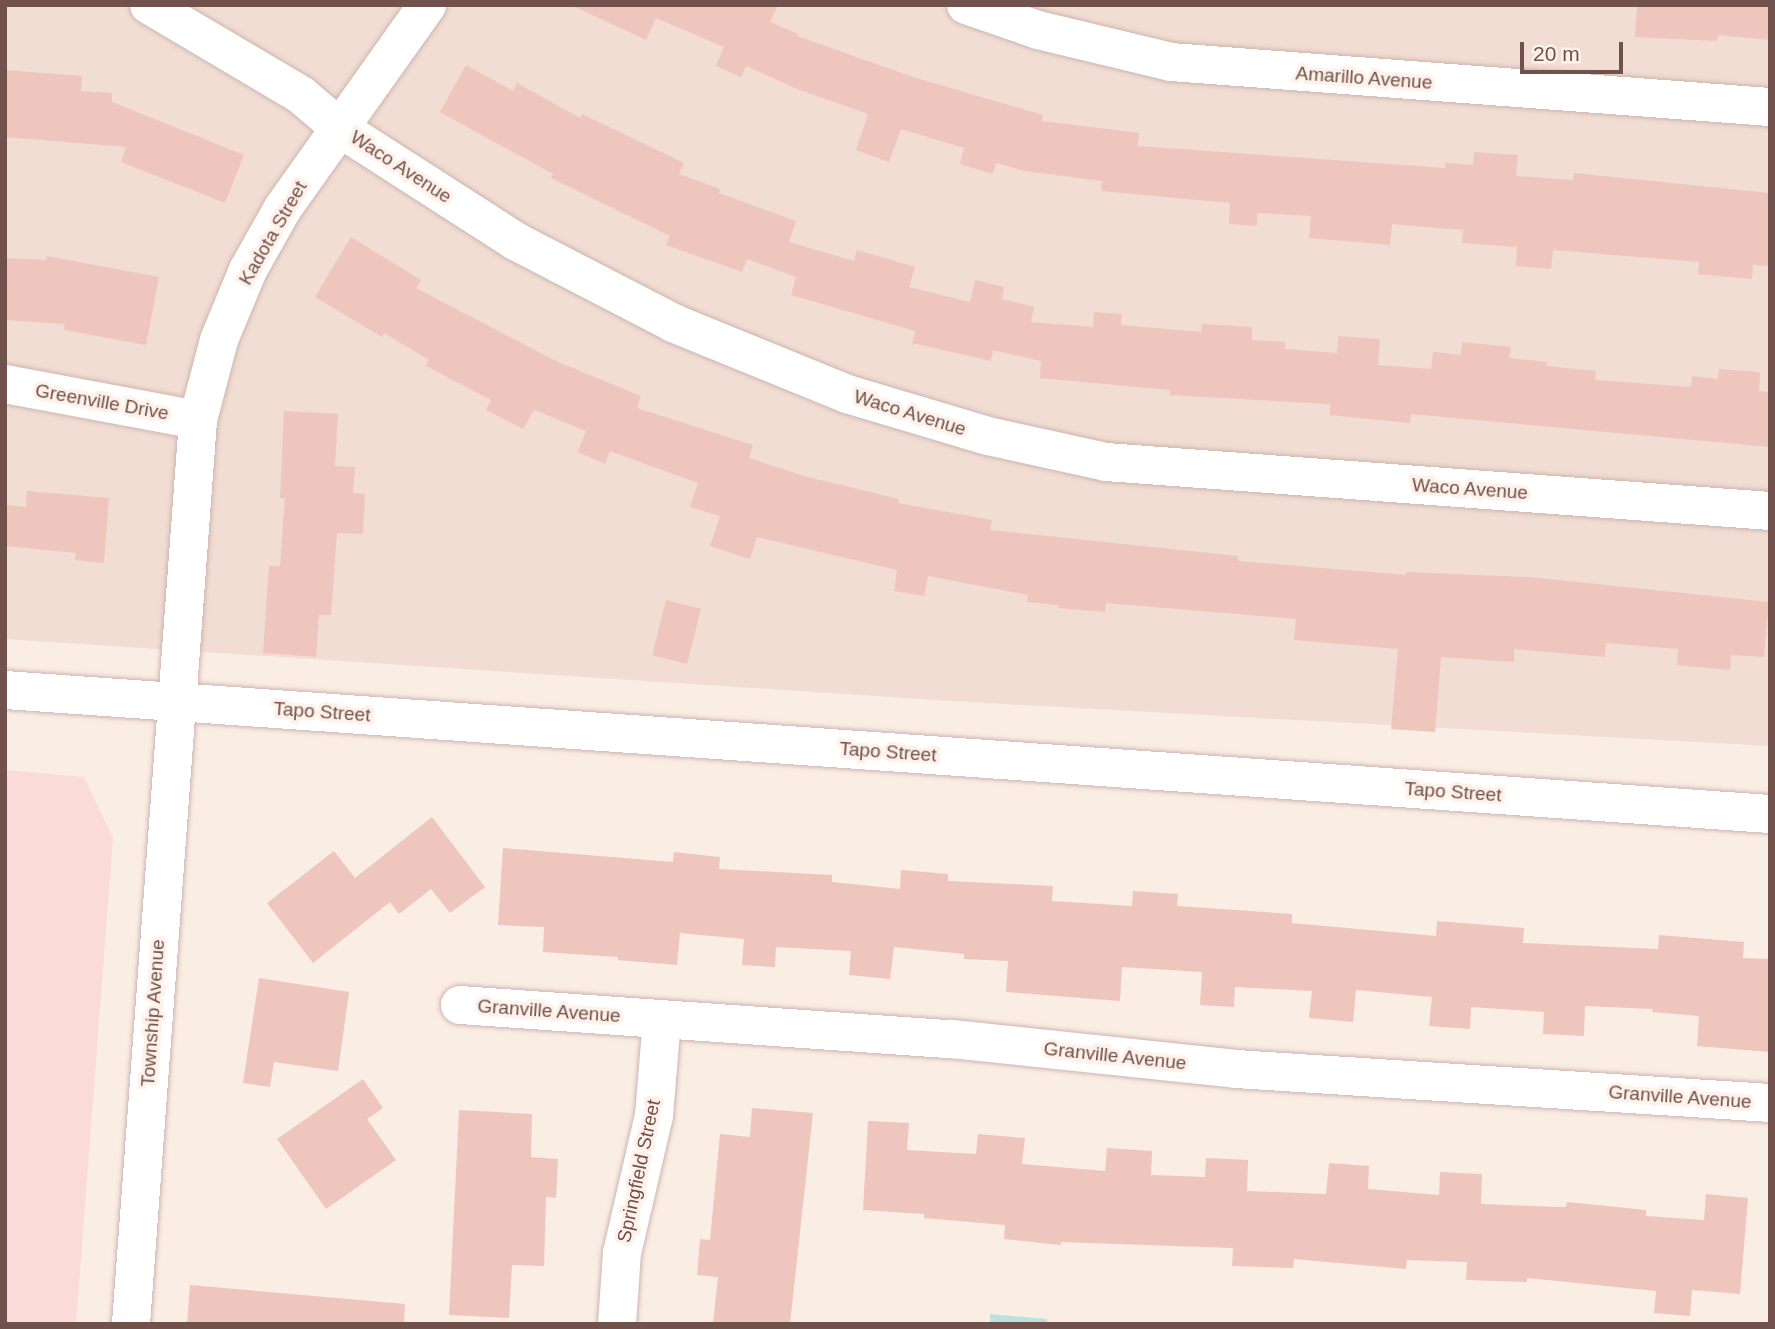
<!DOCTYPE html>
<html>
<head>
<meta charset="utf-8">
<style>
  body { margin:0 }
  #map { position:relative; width:1775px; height:1329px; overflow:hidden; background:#faede4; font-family:Helvetica,sans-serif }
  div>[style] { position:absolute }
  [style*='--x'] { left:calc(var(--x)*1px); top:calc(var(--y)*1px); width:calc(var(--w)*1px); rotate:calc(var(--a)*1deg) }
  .residential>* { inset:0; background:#f1ddd3 }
  .commercial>* { inset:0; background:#fadbd8 }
  .water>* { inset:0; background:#bae2e0 }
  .building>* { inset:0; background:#eec6bd; transform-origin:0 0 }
  .roads { filter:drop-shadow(0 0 2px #cdb5ae) drop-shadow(0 0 2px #cdb5ae) }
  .minor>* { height:38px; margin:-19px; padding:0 19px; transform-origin:19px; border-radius:19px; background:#fff }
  span { translate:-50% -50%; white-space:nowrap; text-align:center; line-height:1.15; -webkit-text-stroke:7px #fef1e9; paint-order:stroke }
  .street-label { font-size:19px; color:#70514b }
  .frame { position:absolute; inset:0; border:7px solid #70514b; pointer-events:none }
  .scale { position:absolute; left:1520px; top:42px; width:103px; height:32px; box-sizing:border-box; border:4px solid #70514b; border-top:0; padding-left:9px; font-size:21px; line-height:24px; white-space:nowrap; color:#70514b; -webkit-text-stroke:5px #fef1e9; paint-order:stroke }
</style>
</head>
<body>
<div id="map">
  <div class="residential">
    <i style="clip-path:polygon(5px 5px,1770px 5px,1770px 746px,951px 701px,5px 639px)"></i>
  </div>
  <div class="commercial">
    <i style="clip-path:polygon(5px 770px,84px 777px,113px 838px,76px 1324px,5px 1324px)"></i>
  </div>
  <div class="water">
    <i style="clip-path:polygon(990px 1314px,1047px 1319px,1046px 1324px,990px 1324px)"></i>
  </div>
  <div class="building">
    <i style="clip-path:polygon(571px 5px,778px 5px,770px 22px,798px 34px,797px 36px,913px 77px,1043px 115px,1042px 121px,1139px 133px,1138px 146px,1445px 168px,1445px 163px,1473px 165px,1474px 152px,1518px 155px,1516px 176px,1573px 180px,1574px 173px,1770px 193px,1770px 266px,1753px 265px,1752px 279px,1698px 274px,1699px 262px,1553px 250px,1551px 269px,1516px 266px,1517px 247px,1462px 243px,1463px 230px,1392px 224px,1390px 245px,1309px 238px,1311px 216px,1257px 213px,1257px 226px,1229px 224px,1230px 203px,1101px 191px,1102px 181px,1025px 171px,996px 163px,993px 174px,960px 164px,964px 148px,901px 129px,889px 162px,856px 150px,868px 114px,797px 89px,746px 66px,741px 77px,716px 66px,724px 47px,656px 18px,646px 40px)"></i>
    <i style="clip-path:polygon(1637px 5px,1770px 5px,1770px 40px,1718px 35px,1717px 41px,1635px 37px)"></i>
    <i style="clip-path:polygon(466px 65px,513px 91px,517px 83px,580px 118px,582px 114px,684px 163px,679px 174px,720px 189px,719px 193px,796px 221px,789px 242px,854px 261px,857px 250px,915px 267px,909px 287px,970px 302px,975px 280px,1004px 287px,1002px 299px,1034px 307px,1031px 322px,1093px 327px,1094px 312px,1122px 314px,1121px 325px,1201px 332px,1202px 324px,1252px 327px,1252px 340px,1285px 342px,1285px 349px,1337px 353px,1338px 336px,1380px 339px,1378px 365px,1431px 369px,1433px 352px,1461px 355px,1462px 342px,1511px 347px,1509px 358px,1547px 362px,1546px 366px,1596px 371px,1595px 380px,1691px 387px,1692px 376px,1718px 379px,1719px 369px,1760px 372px,1759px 391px,1770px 392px,1770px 447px,1411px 414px,1410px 423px,1330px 415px,1330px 404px,1170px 395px,1170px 390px,1040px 378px,1041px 361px,993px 350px,991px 361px,912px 343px,915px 331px,791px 295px,796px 277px,747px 259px,742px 272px,666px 245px,670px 236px,551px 178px,553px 174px,440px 112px)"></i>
    <i style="clip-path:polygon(5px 70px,82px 76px,81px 91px,112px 93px,112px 102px,244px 155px,225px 203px,121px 162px,126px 147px,5px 137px)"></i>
    <i style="clip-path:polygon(351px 237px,421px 280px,416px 288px,558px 362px,641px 396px,637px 408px,753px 445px,749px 458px,804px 476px,899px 499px,898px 503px,992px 520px,990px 530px,1238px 556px,1238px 561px,1406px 575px,1406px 572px,1529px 577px,1769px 602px,1764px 657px,1731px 655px,1730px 670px,1677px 665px,1678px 649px,1606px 643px,1605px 657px,1514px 649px,1514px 662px,1441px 657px,1435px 732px,1391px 729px,1398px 649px,1294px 640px,1296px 619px,1106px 603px,1105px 612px,1058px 608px,1059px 605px,1027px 602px,1028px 595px,928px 576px,924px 596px,894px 591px,897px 570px,757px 537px,750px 559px,710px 546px,720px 516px,690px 507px,698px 483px,610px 451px,605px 464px,578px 452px,586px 431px,534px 410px,523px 429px,486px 410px,491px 400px,426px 366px,429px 360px,384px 333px,382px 337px,315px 297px)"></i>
    <i style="clip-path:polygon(47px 256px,159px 277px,146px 345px,64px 330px,65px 324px,5px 320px,5px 258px,46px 260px)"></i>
    <i style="clip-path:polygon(284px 411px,338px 414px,335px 466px,355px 467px,353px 493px,365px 494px,363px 534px,337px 533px,331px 615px,319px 615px,316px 657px,263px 653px,269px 566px,280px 566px,285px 498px,280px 498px)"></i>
    <i style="clip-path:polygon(27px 491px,109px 498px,104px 563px,75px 560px,76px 553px,5px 546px,5px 505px,26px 507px)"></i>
    <i style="left:666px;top:600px;width:36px;height:57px;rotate:14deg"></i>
    <i style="clip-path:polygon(432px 817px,485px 887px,450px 913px,431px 889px,399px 914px,390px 902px,313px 963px,267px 903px,334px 851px,355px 878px)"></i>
    <i style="clip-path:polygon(503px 848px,673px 862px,674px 852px,720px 857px,719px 869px,832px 875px,832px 882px,900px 889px,901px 870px,948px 874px,948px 881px,1053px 886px,1052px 901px,1132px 906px,1133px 891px,1178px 894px,1177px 906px,1292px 914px,1292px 923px,1436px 936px,1437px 921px,1524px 928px,1523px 943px,1658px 949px,1659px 935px,1744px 942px,1743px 958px,1770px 959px,1770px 1052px,1697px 1046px,1699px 1016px,1652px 1012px,1653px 1009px,1585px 1006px,1584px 1036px,1543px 1034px,1544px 1012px,1471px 1007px,1470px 1029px,1429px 1026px,1432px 997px,1356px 990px,1353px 1022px,1309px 1018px,1312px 991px,1235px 987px,1234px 1007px,1200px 1005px,1202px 972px,1122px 967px,1120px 1001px,1006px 992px,1008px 961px,964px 959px,964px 954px,894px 947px,890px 979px,849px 975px,851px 951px,776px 947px,775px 967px,742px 965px,744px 939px,680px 933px,677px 965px,618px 960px,618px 957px,543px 952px,544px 927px,498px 925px)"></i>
    <i style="clip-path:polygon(259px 978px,349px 992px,338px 1071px,274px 1062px,270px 1087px,243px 1083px)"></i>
    <i style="clip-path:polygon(363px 1079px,383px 1108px,367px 1119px,396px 1160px,326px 1209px,277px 1139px)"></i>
    <i style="clip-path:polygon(752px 1108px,813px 1113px,790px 1324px,713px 1324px,718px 1277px,697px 1275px,700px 1239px,710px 1240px,720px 1134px,750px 1137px)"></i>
    <i style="clip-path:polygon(459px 1110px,532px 1114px,531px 1157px,558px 1159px,556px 1198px,546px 1197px,544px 1266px,512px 1265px,509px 1318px,449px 1315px)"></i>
    <i style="clip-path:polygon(868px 1121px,909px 1123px,907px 1150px,976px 1154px,978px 1134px,1025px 1138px,1022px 1164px,1105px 1171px,1107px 1148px,1152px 1151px,1151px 1175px,1205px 1177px,1206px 1158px,1248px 1160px,1247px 1191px,1326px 1194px,1329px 1163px,1369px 1166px,1368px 1189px,1439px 1195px,1440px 1172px,1482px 1174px,1481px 1204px,1560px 1207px,1566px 1207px,1567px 1202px,1646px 1210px,1646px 1216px,1704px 1220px,1706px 1194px,1748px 1198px,1740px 1294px,1692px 1290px,1690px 1316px,1654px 1313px,1656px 1291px,1527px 1278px,1527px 1282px,1466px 1280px,1467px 1262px,1407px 1260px,1406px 1269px,1294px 1259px,1293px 1268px,1232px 1266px,1233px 1248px,1061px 1242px,1061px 1245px,1004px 1239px,1005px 1225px,924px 1218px,924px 1214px,863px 1210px)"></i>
    <i style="clip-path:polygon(190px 1285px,405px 1304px,404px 1324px,187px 1324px)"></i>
  </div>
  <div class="roads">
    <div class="minor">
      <i style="--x:149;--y:5;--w:177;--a:30.6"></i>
      <i style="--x:301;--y:95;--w:52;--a:40.4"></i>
      <i style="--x:341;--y:129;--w:209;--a:32.7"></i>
      <i style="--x:517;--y:242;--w:176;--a:27.4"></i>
      <i style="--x:673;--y:323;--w:188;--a:22.2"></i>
      <i style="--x:847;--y:394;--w:147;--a:16.6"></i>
      <i style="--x:988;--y:436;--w:121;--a:12.4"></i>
      <i style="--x:1106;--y:462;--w:666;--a:4.22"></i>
      <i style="--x:966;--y:5;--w:76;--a:19.1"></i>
      <i style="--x:1038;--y:30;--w:137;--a:13.5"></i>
      <i style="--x:1171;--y:62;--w:601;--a:4.3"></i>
      <i style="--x:5;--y:384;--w:196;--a:10.6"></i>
      <i style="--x:5;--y:690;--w:1769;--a:4.02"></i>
      <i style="--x:460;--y:1005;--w:493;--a:4"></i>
      <i style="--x:952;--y:1039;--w:286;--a:6"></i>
      <i style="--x:1236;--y:1069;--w:535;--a:3.64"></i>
      <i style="--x:131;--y:1324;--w:906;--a:-85.76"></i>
      <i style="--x:198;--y:420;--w:83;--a:-75.3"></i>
      <i style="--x:219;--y:340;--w:76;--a:-67.5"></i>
      <i style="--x:248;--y:270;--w:71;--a:-60.6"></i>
      <i style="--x:283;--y:208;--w:249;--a:-54.6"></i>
      <i style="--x:617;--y:1324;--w:71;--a:-86"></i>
      <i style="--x:622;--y:1253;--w:141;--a:-76.9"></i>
      <i style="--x:654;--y:1116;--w:97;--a:-85.3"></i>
    </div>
  </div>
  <div class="street-label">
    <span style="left:1364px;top:78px;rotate:4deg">Amarillo Avenue</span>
    <span style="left:401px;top:167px;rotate:33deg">Waco Avenue</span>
    <span style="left:273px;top:233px;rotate:-60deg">Kadota Street</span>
    <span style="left:102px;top:402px;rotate:10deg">Greenville Drive</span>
    <span style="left:910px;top:413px;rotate:17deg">Waco Avenue</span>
    <span style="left:1470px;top:489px;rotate:4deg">Waco Avenue</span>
    <span style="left:322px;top:712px;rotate:4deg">Tapo Street</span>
    <span style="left:888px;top:752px;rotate:4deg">Tapo Street</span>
    <span style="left:1453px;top:792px;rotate:4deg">Tapo Street</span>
    <span style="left:549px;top:1011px;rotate:4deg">Granville Avenue</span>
    <span style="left:153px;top:1013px;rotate:-86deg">Township Avenue</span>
    <span style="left:1115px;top:1056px;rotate:6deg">Granville Avenue</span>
    <span style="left:1680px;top:1097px;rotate:4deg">Granville Avenue</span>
    <span style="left:639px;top:1171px;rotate:-78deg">Springfield Street</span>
  </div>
  <div class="frame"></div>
  <div class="scale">20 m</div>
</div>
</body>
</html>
